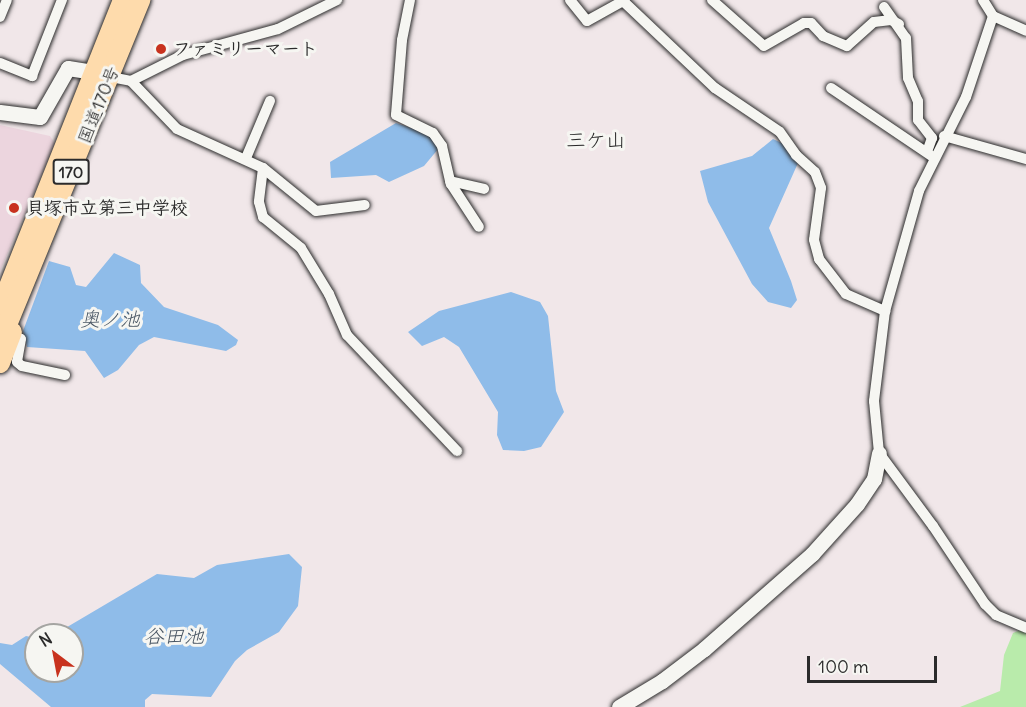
<!DOCTYPE html>
<html>
<head>
<meta charset="utf-8">
<style>
  body { margin:0 }
  #map { position:relative; width:1026px; height:707px; overflow:hidden; background:#f1e7e9; font-family:Delius,"Klee One",sans-serif }
  div>[style] { position:absolute }
  [style*='--x'] { left:calc(var(--x)*1px); top:calc(var(--y)*1px); width:calc(var(--w)*1px); rotate:calc(var(--a)*1deg) }
  .built>* { inset:0; background:#ecd5de }
  .green>* { inset:0; background:#b9ebab }
  .water>* { inset:0; background:#8fbce9 }
  .roads { filter:drop-shadow(0 0 2px #2b2b2b) drop-shadow(0 0 2px #2b2b2b) }
  .street>* { height:10px; margin:-5px; padding:0 5px; transform-origin:5px; border-radius:5px; background:#f6f6f2 }
  .secondary>* { height:15px; margin:-7.5px; padding:0 7.5px; transform-origin:7.5px; border-radius:7.5px; background:#f6f6f2 }
  .highway>* { height:20px; margin:-10px; padding:0 10px; transform-origin:10px; border-radius:10px; background:#fedbac }
  .dots>* { width:16px; height:16px; translate:-50% -50%; box-sizing:border-box; border:3px solid #f6f6f2; border-radius:50% }
  span { translate:-50% -50%; white-space:nowrap; text-align:center; line-height:1.15; -webkit-text-stroke:6px #f6f6f2; paint-order:stroke }
  .shield-label span { padding:2px 4px; background:#f6f6f2; border:2px solid; border-radius:4px; -webkit-text-stroke-width:0 }
  .shield-label { font-size:16px; color:#2b2b2b; font-weight:700 }
  .poi-label { font-size:18px; color:#2b2b2b; font-weight:700 }
  .left { translate:0 -50%; text-align:left }
  .street-label { font-size:18px; color:#2b2b2b }
  .neighbourhood-label { font-size:20px; color:#2b2b2b }
  .water-label { font-size:20px; color:#495664; font-style:italic }
  .north { position:absolute; left:24px; top:623px; width:60px; height:60px; box-sizing:border-box; background:#f6f6f2; border:2px solid #a5a5a2; border-radius:50%; rotate:328deg; font-size:16px; font-weight:700; line-height:24px; text-align:center; color:#2b2b2b }
  .north::after { content:''; display:block; margin:auto; width:21px; height:27px; background:#c8321e; clip-path:polygon(50% 0,100% 100%,50% 72%,0 100%) }
  .scale { position:absolute; left:807px; top:656px; width:130px; height:27px; box-sizing:border-box; border:3px solid #2b2b2b; border-top:0; padding-left:8px; font-size:18px; line-height:21px; white-space:nowrap; color:#2b2b2b; -webkit-text-stroke:4px #f6f6f2; paint-order:stroke }
</style>
</head>
<body>
<div id="map">
  <div class="built">
    <i style="clip-path:polygon(0 125px,50px 136px,55px 144px,0 271px)"></i>
  </div>
  <div class="green">
    <i style="clip-path:polygon(1026px 628px,1026px 707px,960px 707px,1000px 691px,1004px 655px,1013px 633px)"></i>
  </div>
  <div class="water">
    <i style="clip-path:polygon(396px 123px,427px 133px,439px 148px,424px 166px,389px 182px,376px 175px,331px 178px,330px 162px)"></i>
    <i style="clip-path:polygon(773px 139px,788px 146px,798px 163px,769px 228px,791px 281px,797px 300px,791px 308px,768px 302px,752px 284px,708px 202px,700px 171px,752px 156px)"></i>
    <i style="clip-path:polygon(114px 253px,140px 265px,141px 283px,164px 307px,218px 325px,238px 340px,236px 345px,226px 351px,154px 337px,139px 345px,118px 370px,104px 378px,85px 351px,27px 347px,23px 331px,49px 261px,70px 267px,76px 285px,86px 287px)"></i>
    <i style="clip-path:polygon(511px 292px,540px 302px,548px 316px,556px 391px,564px 412px,541px 447px,524px 451px,503px 450px,497px 435px,498px 412px,459px 347px,444px 337px,422px 346px,408px 332px,439px 311px)"></i>
    <i style="clip-path:polygon(289px 554px,302px 567px,298px 606px,279px 632px,247px 650px,235px 661px,211px 697px,152px 694px,145px 700px,145px 707px,51px 707px,0 664px,0 643px,12px 645px,26px 636px,36px 638px,36px 671px,72px 671px,72px 635px,42px 635px,45px 632px,57px 633px,157px 574px,194px 578px,217px 565px)"></i>
  </div>
  <div class="roads">
    <div class="street">
      <i style="--x:410;--y:0;--w:41;--a:101.3"></i>
      <i style="--x:402;--y:40;--w:75;--a:94.6"></i>
      <i style="--x:396;--y:115;--w:41;--a:25.9"></i>
      <i style="--x:433;--y:133;--w:16;--a:55"></i>
      <i style="--x:442;--y:146;--w:39;--a:77"></i>
      <i style="--x:451;--y:184;--w:51;--a:56.9"></i>
      <i style="--x:570;--y:0;--w:27;--a:51"></i>
      <i style="--x:587;--y:21;--w:43;--a:-28.9"></i>
      <i style="--x:712;--y:0;--w:69;--a:41.5"></i>
      <i style="--x:764;--y:46;--w:46;--a:-29.9"></i>
      <i style="--x:804;--y:23;--w:7;--a:0"></i>
      <i style="--x:811;--y:23;--w:18;--a:47"></i>
      <i style="--x:823;--y:36;--w:26;--a:23"></i>
      <i style="--x:847;--y:46;--w:36;--a:-42"></i>
      <i style="--x:874;--y:22;--w:17;--a:-7"></i>
      <i style="--x:891;--y:20;--w:9;--a:27"></i>
      <i style="--x:983;--y:0;--w:19;--a:58"></i>
      <i style="--x:993;--y:16;--w:36;--a:24"></i>
      <i style="--x:623;--y:1;--w:127;--a:43.4"></i>
      <i style="--x:715;--y:88;--w:78;--a:34.1"></i>
      <i style="--x:780;--y:132;--w:28;--a:55"></i>
      <i style="--x:796;--y:155;--w:25;--a:42"></i>
      <i style="--x:815;--y:172;--w:17;--a:69"></i>
      <i style="--x:821;--y:188;--w:52;--a:97.7"></i>
      <i style="--x:814;--y:240;--w:20;--a:75"></i>
      <i style="--x:819;--y:259;--w:44;--a:52.4"></i>
      <i style="--x:846;--y:294;--w:43;--a:23.6"></i>
      <i style="--x:884;--y:7;--w:38;--a:55"></i>
      <i style="--x:906;--y:38;--w:40;--a:87.1"></i>
      <i style="--x:908;--y:78;--w:25;--a:67"></i>
      <i style="--x:918;--y:101;--w:19;--a:90"></i>
      <i style="--x:918;--y:120;--w:23;--a:52"></i>
      <i style="--x:932;--y:138;--w:15;--a:110"></i>
      <i style="--x:993;--y:16;--w:85;--a:108.4"></i>
      <i style="--x:966;--y:97;--w:105;--a:116.6"></i>
      <i style="--x:919;--y:191;--w:125;--a:105.8"></i>
      <i style="--x:885;--y:311;--w:91;--a:97"></i>
      <i style="--x:874;--y:401;--w:52;--a:84.5"></i>
      <i style="--x:879;--y:453;--w:91;--a:53.5"></i>
      <i style="--x:933;--y:526;--w:94;--a:56.3"></i>
      <i style="--x:985;--y:604;--w:16;--a:45"></i>
      <i style="--x:996;--y:615;--w:33;--a:23"></i>
      <i style="--x:0;--y:17;--w:18;--a:-68"></i>
      <i style="--x:0;--y:63;--w:35;--a:22"></i>
      <i style="--x:32;--y:76;--w:82;--a:-68.5"></i>
      <i style="--x:111;--y:77;--w:20;--a:11"></i>
      <i style="--x:131;--y:81;--w:66;--a:46.2"></i>
      <i style="--x:177;--y:129;--w:94;--a:24.4"></i>
      <i style="--x:263;--y:168;--w:34;--a:97"></i>
      <i style="--x:259;--y:202;--w:16;--a:75"></i>
      <i style="--x:263;--y:217;--w:49;--a:39.2"></i>
      <i style="--x:301;--y:248;--w:54;--a:58.7"></i>
      <i style="--x:329;--y:294;--w:45;--a:66.3"></i>
      <i style="--x:347;--y:335;--w:160;--a:46.5"></i>
      <i style="--x:131;--y:81;--w:58;--a:-26.6"></i>
      <i style="--x:183;--y:55;--w:98;--a:-15.3"></i>
      <i style="--x:278;--y:29;--w:66;--a:-26.2"></i>
      <i style="--x:831;--y:88;--w:123;--a:34.1"></i>
      <i style="--x:944;--y:136;--w:85;--a:15.7"></i>
      <i style="--x:246;--y:158;--w:62;--a:-67.2"></i>
      <i style="--x:263;--y:168;--w:68;--a:39.1"></i>
      <i style="--x:316;--y:211;--w:49;--a:-7"></i>
      <i style="--x:450;--y:181;--w:35;--a:13"></i>
      <i style="--x:12;--y:334;--w:10;--a:29"></i>
      <i style="--x:21;--y:339;--w:23;--a:100"></i>
      <i style="--x:17;--y:362;--w:6;--a:39"></i>
      <i style="--x:22;--y:366;--w:44;--a:11.8"></i>
    </div>
    <div class="secondary">
      <i style="--x:0;--y:112;--w:40;--a:7.1"></i>
      <i style="--x:40;--y:117;--w:56;--a:-60.3"></i>
      <i style="--x:68;--y:68;--w:36;--a:9"></i>
      <i style="--x:619;--y:707;--w:50;--a:-31.2"></i>
      <i style="--x:662;--y:681;--w:53;--a:-37.3"></i>
      <i style="--x:704;--y:649;--w:144;--a:-41.3"></i>
      <i style="--x:812;--y:554;--w:67;--a:-48"></i>
      <i style="--x:857;--y:504;--w:30;--a:-56"></i>
      <i style="--x:874;--y:479;--w:26;--a:-79"></i>
    </div>
    <div class="highway">
      <i style="--x:0;--y:309;--w:333;--a:-68.3"></i>
      <i style="--x:0;--y:342;--w:370;--a:-67.7"></i>
      <i style="--x:0;--y:363;--w:33;--a:-69"></i>
    </div>
  </div>
  <div class="dots">
    <i style="left:161px;top:49px;background:#c8321e"></i>
    <i style="left:14px;top:208px;background:#c8321e"></i>
  </div>
  <div class="shield-label">
    <span style="left:71px;top:172px">170</span>
  </div>
  <div class="poi-label">
    <span class="left" style="left:173px;top:49px">ファミリーマート</span>
    <span class="left" style="left:26px;top:208px">貝塚市立第三中学校</span>
  </div>
  <div class="street-label">
    <span style="left:99px;top:105px;rotate:-68deg">国道170号</span>
  </div>
  <div class="neighbourhood-label">
    <span style="left:596px;top:139px">三ケ山</span>
  </div>
  <div class="water-label">
    <span style="left:110px;top:318px">奥ノ池</span>
    <span style="left:174px;top:635px">谷田池</span>
  </div>
  <div class="north">N</div>
  <div class="scale">100 m</div>
</div>
</body>
</html>
